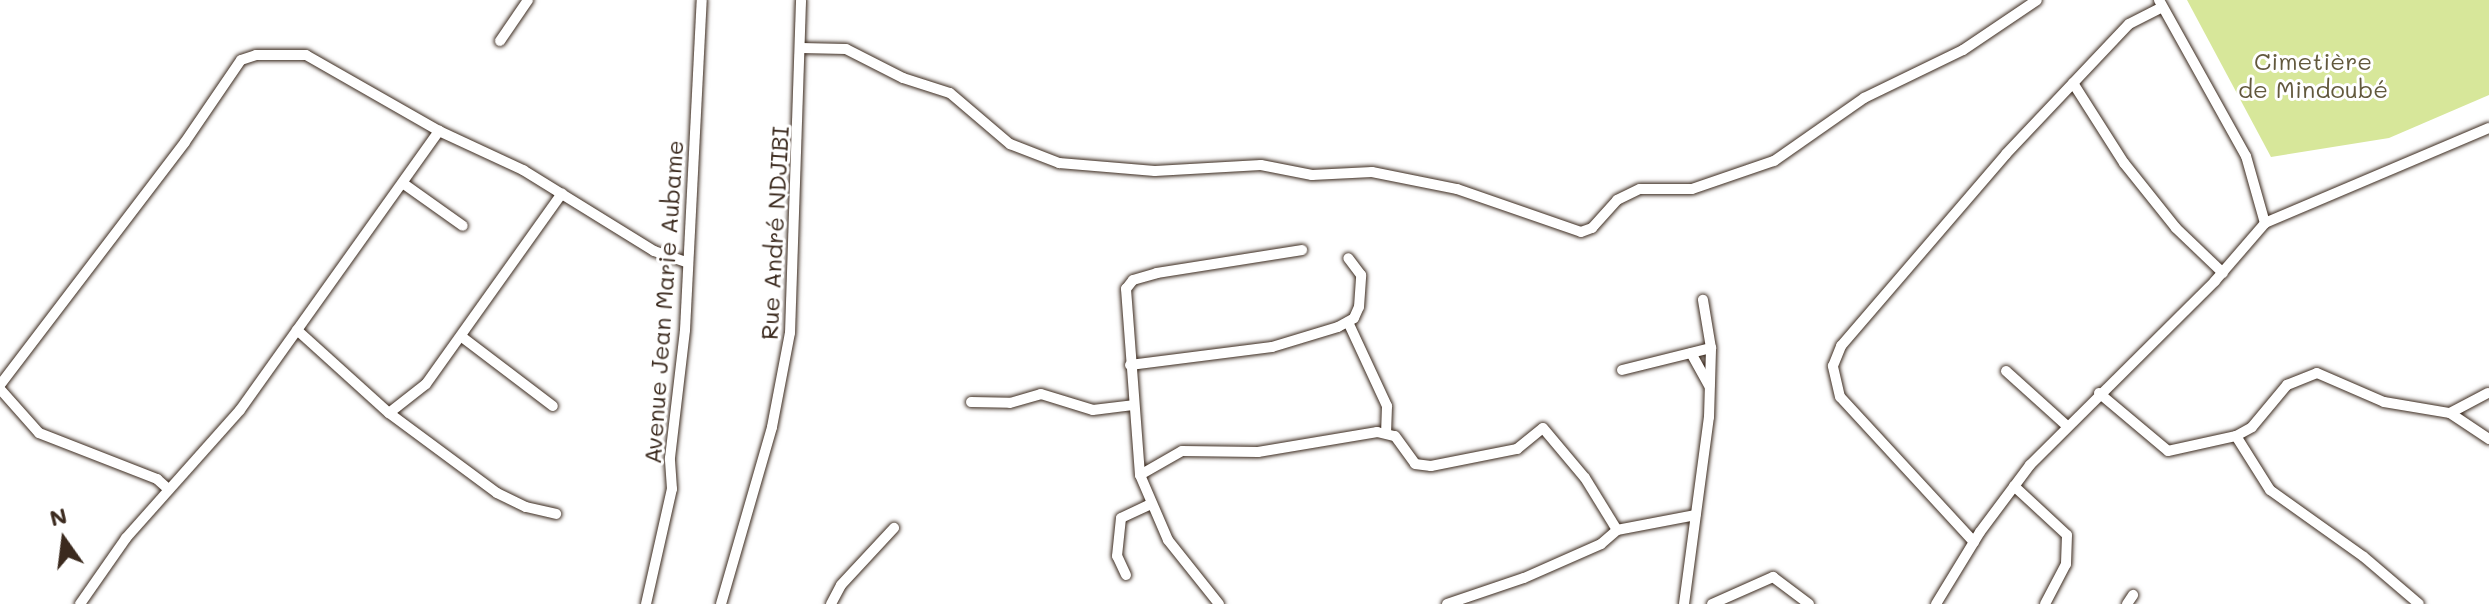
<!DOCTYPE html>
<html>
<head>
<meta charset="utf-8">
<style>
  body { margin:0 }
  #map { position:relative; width:2489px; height:604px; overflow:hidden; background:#fff; font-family:Mali,sans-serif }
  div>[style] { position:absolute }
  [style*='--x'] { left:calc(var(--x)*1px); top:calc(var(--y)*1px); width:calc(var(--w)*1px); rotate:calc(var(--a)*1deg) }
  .green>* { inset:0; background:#d7e79a }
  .roads { filter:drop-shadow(0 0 2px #3b2a1e) drop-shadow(0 0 2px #3b2a1e) }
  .minor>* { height:10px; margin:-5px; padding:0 5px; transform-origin:5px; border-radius:5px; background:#fff }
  span { translate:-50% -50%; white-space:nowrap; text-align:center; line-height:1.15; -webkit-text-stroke:6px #fff; paint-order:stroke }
  .park-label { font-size:24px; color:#62593d }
  .street-label { font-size:24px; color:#3b2a1e }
  .north { position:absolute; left:24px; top:500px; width:80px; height:80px; -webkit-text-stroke:6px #fff; paint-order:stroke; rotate:346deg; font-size:22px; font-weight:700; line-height:32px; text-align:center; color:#3b2a1e }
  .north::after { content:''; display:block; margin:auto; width:28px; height:36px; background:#3b2a1e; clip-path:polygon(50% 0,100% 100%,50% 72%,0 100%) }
</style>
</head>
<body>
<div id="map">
  <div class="green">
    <i style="clip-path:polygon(2187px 0,2489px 0,2489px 95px,2389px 138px,2271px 157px)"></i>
  </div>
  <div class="roads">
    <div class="minor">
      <i style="--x:2159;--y:0;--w:179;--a:60.9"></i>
      <i style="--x:2246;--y:156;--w:70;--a:74.2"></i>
      <i style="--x:500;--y:41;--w:50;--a:-55.7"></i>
      <i style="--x:801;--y:48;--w:45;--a:1.3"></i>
      <i style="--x:846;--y:49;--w:64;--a:27"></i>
      <i style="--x:903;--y:78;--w:49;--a:17.7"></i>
      <i style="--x:950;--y:93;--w:79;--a:40.4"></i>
      <i style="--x:1010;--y:144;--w:53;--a:21.2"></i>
      <i style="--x:1059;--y:163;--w:96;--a:4.8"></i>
      <i style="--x:1155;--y:171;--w:106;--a:-3.2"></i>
      <i style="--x:1261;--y:165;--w:52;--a:11.1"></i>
      <i style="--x:1312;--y:175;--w:60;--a:-2.9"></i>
      <i style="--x:1372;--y:172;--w:87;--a:11.3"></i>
      <i style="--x:1457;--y:189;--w:131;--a:19.1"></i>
      <i style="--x:1581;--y:232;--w:12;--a:-20"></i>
      <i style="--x:1592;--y:228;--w:38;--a:-48"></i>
      <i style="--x:1617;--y:200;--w:25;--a:-26"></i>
      <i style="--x:1640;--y:189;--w:52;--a:0"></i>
      <i style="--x:1692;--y:189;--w:87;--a:-18.9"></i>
      <i style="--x:1774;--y:161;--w:110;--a:-35"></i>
      <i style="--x:1864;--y:98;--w:110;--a:-25.9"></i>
      <i style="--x:1963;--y:50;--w:89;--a:-34"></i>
      <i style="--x:2073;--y:83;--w:95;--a:57.5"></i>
      <i style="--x:2124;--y:163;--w:83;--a:51.3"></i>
      <i style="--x:2176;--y:228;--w:65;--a:43.8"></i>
      <i style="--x:404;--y:184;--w:72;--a:35.4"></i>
      <i style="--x:1348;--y:322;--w:93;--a:65.1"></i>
      <i style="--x:1387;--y:406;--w:26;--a:92"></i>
      <i style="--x:297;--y:330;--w:124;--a:42.1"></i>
      <i style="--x:389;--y:413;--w:134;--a:36.5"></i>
      <i style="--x:497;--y:493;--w:32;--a:26"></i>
      <i style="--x:526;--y:507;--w:31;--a:13"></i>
      <i style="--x:462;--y:337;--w:114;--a:37.2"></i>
      <i style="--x:1691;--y:353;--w:38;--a:61"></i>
      <i style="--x:1130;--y:365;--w:143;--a:-7.2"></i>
      <i style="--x:1272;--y:347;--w:69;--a:-16.9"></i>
      <i style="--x:1338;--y:327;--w:18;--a:-29"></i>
      <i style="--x:1354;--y:318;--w:12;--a:-66"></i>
      <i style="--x:1359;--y:307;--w:32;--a:-86"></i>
      <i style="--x:1361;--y:275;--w:21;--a:-127"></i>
      <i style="--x:1622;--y:370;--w:92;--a:-13.9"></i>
      <i style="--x:2006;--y:371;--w:81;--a:42"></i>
      <i style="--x:0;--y:385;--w:305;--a:-52.7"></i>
      <i style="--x:185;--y:142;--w:99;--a:-55.7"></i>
      <i style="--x:241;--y:60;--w:16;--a:-18"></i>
      <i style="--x:256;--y:55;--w:50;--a:0"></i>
      <i style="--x:306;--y:55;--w:153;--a:29.7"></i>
      <i style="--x:439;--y:131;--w:93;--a:24.9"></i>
      <i style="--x:523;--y:170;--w:154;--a:31.7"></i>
      <i style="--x:654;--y:251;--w:36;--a:19"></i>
      <i style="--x:0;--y:389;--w:59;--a:48.4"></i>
      <i style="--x:39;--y:433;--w:127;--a:21.3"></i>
      <i style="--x:157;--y:479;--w:15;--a:42"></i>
      <i style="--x:2099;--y:393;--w:90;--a:40"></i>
      <i style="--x:2168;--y:451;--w:70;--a:-12.4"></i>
      <i style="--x:2236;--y:436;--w:18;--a:-29"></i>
      <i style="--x:2252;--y:427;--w:55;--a:-50.2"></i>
      <i style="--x:2287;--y:385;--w:32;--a:-22"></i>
      <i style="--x:2317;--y:373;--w:73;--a:23.4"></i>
      <i style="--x:2384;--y:402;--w:67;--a:9.5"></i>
      <i style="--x:2450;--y:413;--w:47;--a:33.7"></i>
      <i style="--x:971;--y:402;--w:39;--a:1"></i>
      <i style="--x:1010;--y:403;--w:32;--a:-16"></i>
      <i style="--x:1041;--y:394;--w:54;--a:17.1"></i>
      <i style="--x:1093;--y:410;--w:38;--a:-7"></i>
      <i style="--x:389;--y:413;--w:47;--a:-38.1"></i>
      <i style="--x:426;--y:384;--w:234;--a:-54.5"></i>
      <i style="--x:2450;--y:413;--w:43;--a:-27.8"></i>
      <i style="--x:2236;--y:436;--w:64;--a:57.8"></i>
      <i style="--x:2270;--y:490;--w:115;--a:35.5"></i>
      <i style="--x:2364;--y:557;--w:72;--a:40.5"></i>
      <i style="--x:1140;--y:475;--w:48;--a:-29.7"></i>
      <i style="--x:1182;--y:451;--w:76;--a:0.8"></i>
      <i style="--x:1258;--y:452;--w:121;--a:-9.5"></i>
      <i style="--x:1377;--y:432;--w:18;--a:13"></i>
      <i style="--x:1395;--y:436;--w:34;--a:54"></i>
      <i style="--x:1415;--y:464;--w:16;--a:7"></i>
      <i style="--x:1431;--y:466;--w:88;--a:-11.2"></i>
      <i style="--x:1517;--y:449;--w:33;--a:-39"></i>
      <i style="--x:1543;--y:428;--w:65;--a:50"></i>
      <i style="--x:1585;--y:478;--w:61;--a:58.4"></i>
      <i style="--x:2014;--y:486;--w:72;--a:42.8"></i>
      <i style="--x:2067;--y:535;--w:29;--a:92"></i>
      <i style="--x:2066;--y:564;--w:45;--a:117.7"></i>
      <i style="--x:1974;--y:542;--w:197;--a:-132.7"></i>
      <i style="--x:1840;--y:397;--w:32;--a:-103"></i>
      <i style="--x:1833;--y:366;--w:22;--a:-68"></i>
      <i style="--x:1841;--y:346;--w:253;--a:-49.3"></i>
      <i style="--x:2006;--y:154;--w:179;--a:-46.6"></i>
      <i style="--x:2129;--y:24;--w:37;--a:-27"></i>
      <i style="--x:1126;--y:575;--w:21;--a:-115"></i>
      <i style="--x:1117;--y:556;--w:38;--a:-84"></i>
      <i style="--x:1121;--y:518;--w:31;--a:-25"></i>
      <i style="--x:80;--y:604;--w:80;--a:-55.1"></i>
      <i style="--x:126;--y:538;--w:171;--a:-48.3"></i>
      <i style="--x:240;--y:410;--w:343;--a:-54.5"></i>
      <i style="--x:646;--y:604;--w:118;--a:-77.3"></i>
      <i style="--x:672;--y:489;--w:31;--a:-94"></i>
      <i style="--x:670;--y:458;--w:129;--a:-83.3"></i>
      <i style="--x:685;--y:330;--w:330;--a:-87.1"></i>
      <i style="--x:721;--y:604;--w:184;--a:-73.9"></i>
      <i style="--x:772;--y:427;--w:96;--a:-79.2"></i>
      <i style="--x:790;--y:333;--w:333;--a:-88.1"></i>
      <i style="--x:831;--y:604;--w:21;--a:-62"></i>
      <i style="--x:841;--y:585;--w:78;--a:-47.1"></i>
      <i style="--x:1219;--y:604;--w:82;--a:-128.6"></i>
      <i style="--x:1168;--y:540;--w:71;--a:-113.3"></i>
      <i style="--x:1140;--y:475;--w:187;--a:-94.3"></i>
      <i style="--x:1126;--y:289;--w:11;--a:-52"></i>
      <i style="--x:1133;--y:280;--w:25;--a:-16"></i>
      <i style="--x:1157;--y:273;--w:147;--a:-9"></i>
      <i style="--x:1447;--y:604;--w:81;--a:-18.7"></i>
      <i style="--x:1524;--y:578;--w:84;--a:-23.8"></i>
      <i style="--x:1601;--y:544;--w:21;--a:-41"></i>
      <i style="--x:1617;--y:530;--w:80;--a:-10.8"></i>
      <i style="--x:1684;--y:604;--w:189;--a:-82.4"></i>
      <i style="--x:1709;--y:417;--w:69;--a:-88.3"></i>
      <i style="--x:1711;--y:348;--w:49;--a:-99.5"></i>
      <i style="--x:1712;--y:604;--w:67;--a:-23.9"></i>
      <i style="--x:1773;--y:577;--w:45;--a:36.9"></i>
      <i style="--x:1936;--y:604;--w:84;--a:-58.6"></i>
      <i style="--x:1980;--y:532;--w:84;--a:-53.3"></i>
      <i style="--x:2030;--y:465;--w:261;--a:-44.8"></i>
      <i style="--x:2215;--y:281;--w:77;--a:-49.2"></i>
      <i style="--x:2265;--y:223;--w:243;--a:-23"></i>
      <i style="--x:2127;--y:604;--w:11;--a:-56"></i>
    </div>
  </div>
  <div class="park-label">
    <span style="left:2313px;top:75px">Cimetière<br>de Mindoubé</span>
  </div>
  <div class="street-label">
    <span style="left:774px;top:233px;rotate:-87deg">Rue André NDJIBI</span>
    <span style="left:663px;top:302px;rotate:-86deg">Avenue Jean Marie Aubame</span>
  </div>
  <div class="north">N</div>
</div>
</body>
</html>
